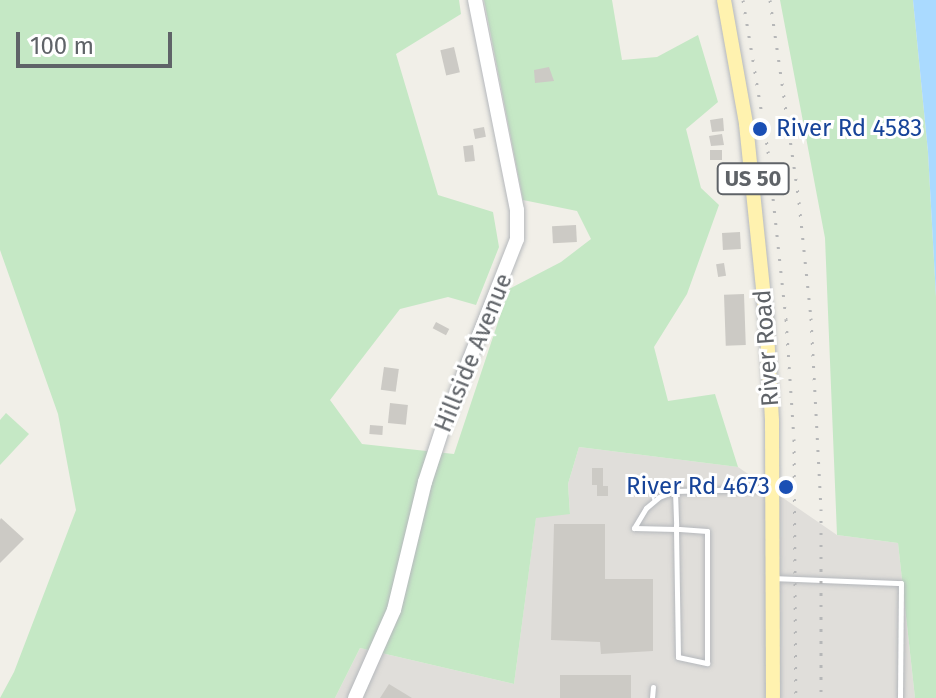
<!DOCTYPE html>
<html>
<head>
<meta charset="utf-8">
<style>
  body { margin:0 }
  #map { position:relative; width:936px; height:698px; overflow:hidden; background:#f1efe8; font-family:"Fira Sans",sans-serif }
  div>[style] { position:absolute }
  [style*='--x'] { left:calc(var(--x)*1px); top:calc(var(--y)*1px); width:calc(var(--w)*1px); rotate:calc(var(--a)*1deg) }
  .industrial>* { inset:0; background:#e0deda }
  .green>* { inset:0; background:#c5e8c5 }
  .water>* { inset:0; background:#aadaff }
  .building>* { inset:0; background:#cccac5; transform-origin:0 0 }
  .roads { filter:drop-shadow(0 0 2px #b5b8bc) drop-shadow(0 0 2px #b5b8bc) }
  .lane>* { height:5px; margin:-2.5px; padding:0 2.5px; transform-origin:2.5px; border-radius:2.5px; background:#fff }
  .secondary>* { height:14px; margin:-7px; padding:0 7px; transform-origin:7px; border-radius:7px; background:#fff }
  .primary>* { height:14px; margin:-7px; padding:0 7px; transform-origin:7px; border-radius:7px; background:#fff2af }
  .rail>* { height:3px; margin-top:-1.5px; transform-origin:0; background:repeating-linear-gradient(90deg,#b6b7b8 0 2px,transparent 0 12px) }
  .dots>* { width:22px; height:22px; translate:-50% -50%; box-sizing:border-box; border:4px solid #fff; border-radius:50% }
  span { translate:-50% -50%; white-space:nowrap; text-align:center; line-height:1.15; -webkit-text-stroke:6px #fff; paint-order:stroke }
  .shield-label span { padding:2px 6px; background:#fff; border:2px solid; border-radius:6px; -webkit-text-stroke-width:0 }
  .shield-label { font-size:22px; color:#5f6368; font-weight:700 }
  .transit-label { font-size:24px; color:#164399 }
  .left { translate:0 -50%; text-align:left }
  .right { translate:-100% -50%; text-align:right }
  .street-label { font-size:24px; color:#5f6368 }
  .scale { position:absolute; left:16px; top:32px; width:156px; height:36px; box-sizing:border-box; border:4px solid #5f6368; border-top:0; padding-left:10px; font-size:24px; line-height:28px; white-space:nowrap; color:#5f6368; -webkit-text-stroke:6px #fff; paint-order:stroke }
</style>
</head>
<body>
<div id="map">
  <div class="industrial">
    <i style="clip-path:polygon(579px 447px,738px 467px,837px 535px,898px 543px,915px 698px,335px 698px,360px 648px,514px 684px,536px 517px,570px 513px,568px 484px)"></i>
  </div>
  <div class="green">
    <i style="clip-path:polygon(0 0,459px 0,461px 14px,396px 54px,438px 195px,493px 212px,499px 247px,476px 305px,448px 297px,400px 309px,330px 400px,362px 444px,454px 454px,509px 289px,561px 262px,591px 239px,577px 211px,523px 200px,484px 0,612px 0,622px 60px,657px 57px,698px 35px,718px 102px,686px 129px,701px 188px,719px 205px,687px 294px,654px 347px,668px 401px,715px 394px,738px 467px,579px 447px,568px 484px,570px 514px,536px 518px,514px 684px,360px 648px,335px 698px,0 698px,14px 672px,76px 510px,58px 414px,0 250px)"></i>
    <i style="clip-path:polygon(780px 0,913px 0,928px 152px,936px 297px,936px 698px,915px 698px,898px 543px,837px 535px,825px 238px)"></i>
    <i style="clip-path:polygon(6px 413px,29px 434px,0 465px,0 420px)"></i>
  </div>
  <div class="water">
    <i style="clip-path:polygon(913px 0,936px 0,936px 297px,928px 152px)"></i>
  </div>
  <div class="building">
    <i style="left:454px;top:47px;width:26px;height:14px;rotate:77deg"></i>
    <i style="clip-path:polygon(549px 67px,554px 81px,535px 83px,534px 70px)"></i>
    <i style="clip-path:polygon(723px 118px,724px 131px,712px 132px,710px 120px)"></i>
    <i style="left:484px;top:127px;width:10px;height:11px;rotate:79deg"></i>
    <i style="clip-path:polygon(722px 134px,724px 145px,711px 146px,709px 136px)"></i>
    <i style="left:473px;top:145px;width:16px;height:10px;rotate:83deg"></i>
    <i style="left:710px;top:150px;width:12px;height:10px"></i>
    <i style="left:576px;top:225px;width:17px;height:24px;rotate:87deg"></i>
    <i style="left:740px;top:232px;width:17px;height:18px;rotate:87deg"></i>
    <i style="left:724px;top:263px;width:13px;height:8px;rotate:81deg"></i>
    <i style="left:744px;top:294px;width:51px;height:20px;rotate:88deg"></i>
    <i style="left:436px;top:322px;width:15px;height:7px;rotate:28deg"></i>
    <i style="left:384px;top:367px;width:15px;height:23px;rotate:8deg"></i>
    <i style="left:390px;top:403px;width:18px;height:20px;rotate:6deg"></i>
    <i style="left:370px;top:425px;width:13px;height:9px;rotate:4deg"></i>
    <i style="clip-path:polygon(592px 468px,603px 468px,603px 486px,608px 486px,608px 496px,597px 496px,597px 485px,592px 485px)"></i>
    <i style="clip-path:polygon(1px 518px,24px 539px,0 563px,0 520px)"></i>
    <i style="clip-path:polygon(554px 524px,605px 524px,605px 579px,653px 579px,653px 651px,601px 654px,600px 642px,551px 640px)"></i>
    <i style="left:631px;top:675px;width:23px;height:71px;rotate:90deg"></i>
    <i style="clip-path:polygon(389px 684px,412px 698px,380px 698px)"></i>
  </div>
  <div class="roads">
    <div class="lane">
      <i style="--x:675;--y:491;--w:34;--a:88"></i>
      <i style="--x:676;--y:525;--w:4;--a:90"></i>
      <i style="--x:676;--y:529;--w:128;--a:89.1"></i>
      <i style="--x:678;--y:657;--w:30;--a:12"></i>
      <i style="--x:707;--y:663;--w:132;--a:-90"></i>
      <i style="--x:707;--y:531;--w:31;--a:-176"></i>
      <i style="--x:676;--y:529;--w:42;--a:-178.6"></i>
      <i style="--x:634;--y:528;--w:23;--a:-59"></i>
      <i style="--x:646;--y:508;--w:17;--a:-40"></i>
      <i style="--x:659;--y:497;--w:17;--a:-21"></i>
      <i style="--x:675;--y:491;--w:81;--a:-1.4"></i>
      <i style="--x:756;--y:489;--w:17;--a:-21"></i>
      <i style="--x:774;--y:578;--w:127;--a:2.3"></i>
      <i style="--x:901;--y:583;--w:115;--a:90.5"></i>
      <i style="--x:652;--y:698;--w:11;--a:-85"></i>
    </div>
    <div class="secondary">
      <i style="--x:355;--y:698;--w:96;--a:-66.1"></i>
      <i style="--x:394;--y:610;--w:132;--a:-76.4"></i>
      <i style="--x:425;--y:482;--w:58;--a:-71.9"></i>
      <i style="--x:443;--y:427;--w:202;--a:-68.5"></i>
      <i style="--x:517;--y:239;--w:29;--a:-90"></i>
      <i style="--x:517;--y:210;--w:214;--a:-101.3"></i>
    </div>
    <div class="primary">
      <i style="--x:724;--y:0;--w:126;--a:79.9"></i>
      <i style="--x:746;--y:124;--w:193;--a:84.1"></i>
      <i style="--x:766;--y:316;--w:105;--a:86.7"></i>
      <i style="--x:772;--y:421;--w:277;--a:89.8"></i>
    </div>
  </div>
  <div class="rail">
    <i style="--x:743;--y:0;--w:153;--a:80.6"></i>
    <i style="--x:768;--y:151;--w:169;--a:83.9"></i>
    <i style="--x:786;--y:319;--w:120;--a:86.2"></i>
    <i style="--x:794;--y:439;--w:259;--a:89.6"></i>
    <i style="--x:770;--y:0;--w:204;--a:81.8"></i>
    <i style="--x:799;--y:202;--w:117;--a:84.1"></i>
    <i style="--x:811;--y:318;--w:191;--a:87"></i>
    <i style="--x:821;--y:509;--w:189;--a:90"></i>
  </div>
  <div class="dots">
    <i style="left:760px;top:129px;background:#1a4fb4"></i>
    <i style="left:786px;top:487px;background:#1a4fb4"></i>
  </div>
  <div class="shield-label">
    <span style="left:753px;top:179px">US 50</span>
  </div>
  <div class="transit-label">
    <span class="left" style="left:776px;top:129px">River Rd 4583</span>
    <span class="right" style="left:770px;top:487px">River Rd 4673</span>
  </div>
  <div class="street-label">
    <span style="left:767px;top:348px;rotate:-94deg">River Road</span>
    <span style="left:474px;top:353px;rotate:-68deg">Hillside Avenue</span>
  </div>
  <div class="scale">100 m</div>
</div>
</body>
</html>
